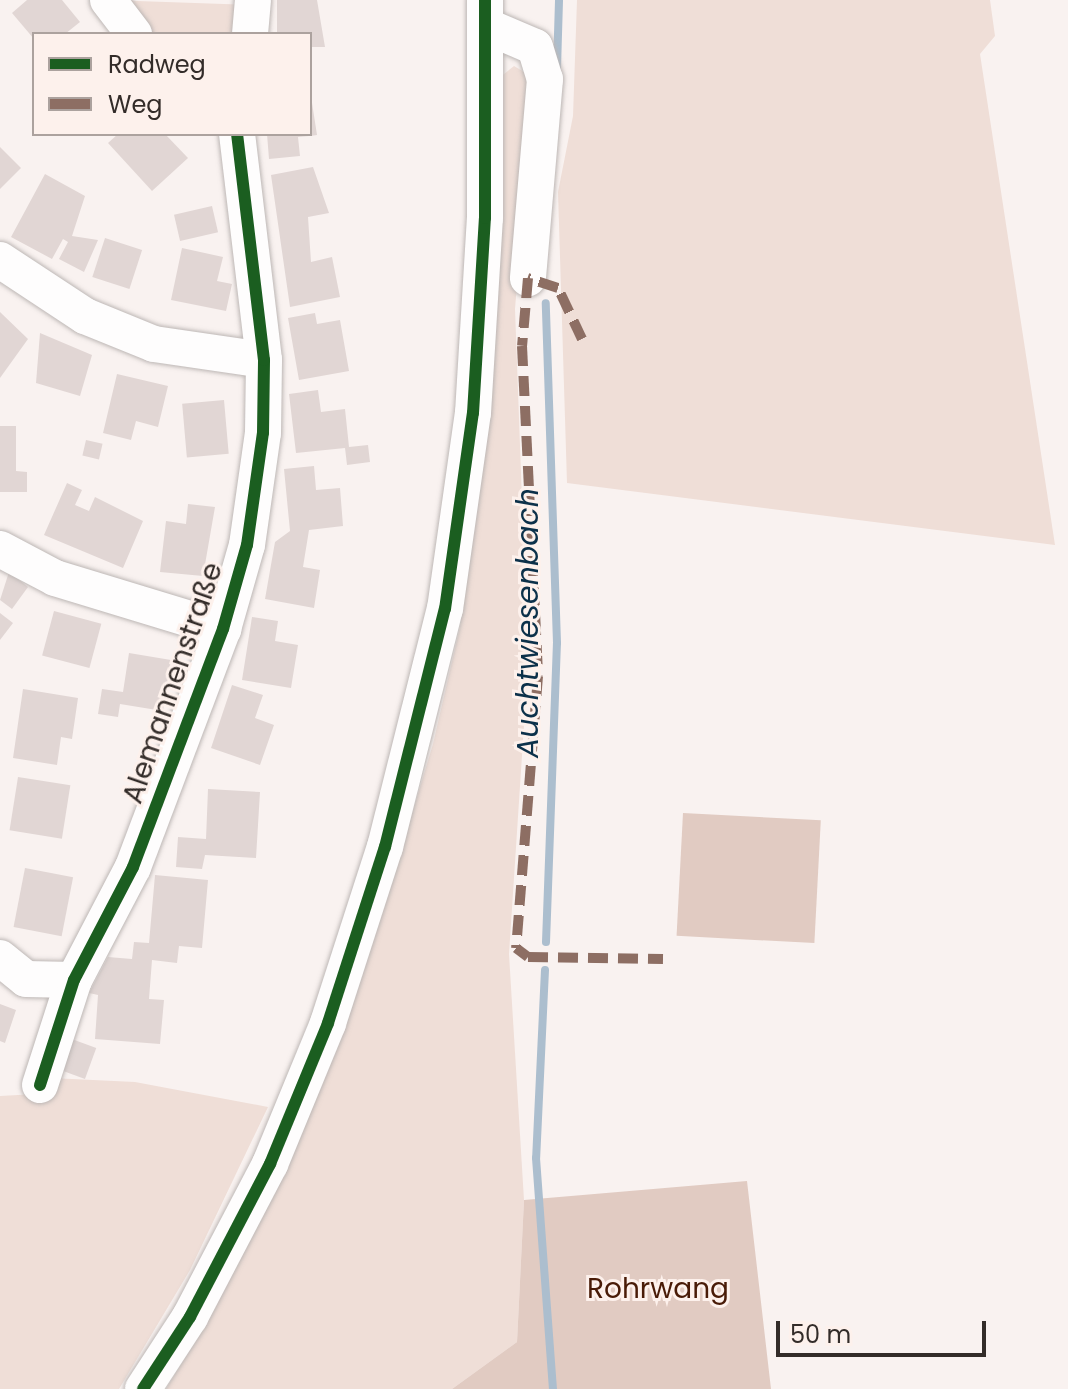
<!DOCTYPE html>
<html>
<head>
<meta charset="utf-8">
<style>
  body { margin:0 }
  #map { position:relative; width:1068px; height:1389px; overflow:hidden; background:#f9f2f0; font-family:Poppins,sans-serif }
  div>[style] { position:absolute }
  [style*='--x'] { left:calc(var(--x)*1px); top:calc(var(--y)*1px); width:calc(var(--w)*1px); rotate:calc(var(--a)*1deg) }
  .green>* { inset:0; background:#efded7 }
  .forest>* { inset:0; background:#e1cbc2; transform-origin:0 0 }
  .stream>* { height:8px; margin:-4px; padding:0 4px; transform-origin:4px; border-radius:4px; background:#acbece }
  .building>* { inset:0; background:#e1d6d4; transform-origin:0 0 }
  .roads { filter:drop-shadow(0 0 2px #bdb7b5) drop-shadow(0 0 2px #bdb7b5) }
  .minor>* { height:36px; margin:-18px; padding:0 18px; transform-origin:18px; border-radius:18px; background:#fefdfd }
  .quiet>* { height:10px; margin-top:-5px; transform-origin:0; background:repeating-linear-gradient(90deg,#8d6e63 0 20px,transparent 0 30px) }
  .cycleway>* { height:12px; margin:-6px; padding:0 6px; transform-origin:6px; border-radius:6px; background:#1b5e20 }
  span { translate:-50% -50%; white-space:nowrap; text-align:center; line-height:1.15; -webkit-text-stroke:6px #fdf1ec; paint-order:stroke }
  .street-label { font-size:28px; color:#332c29 }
  .park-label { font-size:28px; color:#491b07 }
  .water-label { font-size:30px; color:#0c314a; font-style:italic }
  .legend { position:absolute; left:32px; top:32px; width:280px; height:104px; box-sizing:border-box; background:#fdf1ec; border:2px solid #aca29e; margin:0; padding:10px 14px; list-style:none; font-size:24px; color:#332c29 }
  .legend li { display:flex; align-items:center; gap:16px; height:40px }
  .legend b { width:40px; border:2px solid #aca29e }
  .scale { position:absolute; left:776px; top:1321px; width:210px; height:36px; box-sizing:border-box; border:4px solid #332c29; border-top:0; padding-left:10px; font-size:24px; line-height:28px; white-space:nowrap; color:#332c29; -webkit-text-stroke:6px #fdf1ec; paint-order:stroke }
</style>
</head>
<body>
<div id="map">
  <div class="green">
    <i style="clip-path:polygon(108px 0,253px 5px,250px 34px,134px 34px)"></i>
    <i style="clip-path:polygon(577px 0,990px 0,995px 36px,980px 54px,1055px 545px,567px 483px,558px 192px,573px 116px)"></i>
    <i style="clip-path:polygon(514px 66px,534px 78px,515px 309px,528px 664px,509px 954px,524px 1200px,517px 1342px,452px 1389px,166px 1389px,194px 1343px,393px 877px,433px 744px,460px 627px,492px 397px,499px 78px)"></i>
    <i style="clip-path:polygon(51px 1078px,135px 1082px,268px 1107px,190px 1270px,119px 1389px,0 1389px,0 1096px,36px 1094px)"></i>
  </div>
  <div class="forest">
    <i style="left:683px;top:813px;width:138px;height:123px;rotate:3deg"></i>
    <i style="clip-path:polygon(747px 1181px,771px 1389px,452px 1389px,517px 1342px,524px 1200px)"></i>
  </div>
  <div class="stream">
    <i style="--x:557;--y:68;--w:68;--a:-88.3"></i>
    <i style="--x:546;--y:942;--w:299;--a:-87.9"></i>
    <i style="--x:557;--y:643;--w:340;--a:-91.9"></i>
    <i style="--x:545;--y:970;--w:188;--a:92.7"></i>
    <i style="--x:536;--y:1158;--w:232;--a:85.8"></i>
  </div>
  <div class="building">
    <i style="clip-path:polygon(27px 0,62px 0,80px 22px,65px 34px,34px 39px,12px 13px)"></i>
    <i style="clip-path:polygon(277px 0,317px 0,325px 47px,310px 47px,310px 34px,277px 34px)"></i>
    <i style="clip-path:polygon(310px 90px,317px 135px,310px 136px)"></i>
    <i style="clip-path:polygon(118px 134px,165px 134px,188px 158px,152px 191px,108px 143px)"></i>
    <i style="clip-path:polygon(267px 134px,308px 134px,309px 136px,298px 137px,300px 156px,269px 159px)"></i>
    <i style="clip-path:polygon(0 147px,21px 168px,0 189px)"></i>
    <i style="clip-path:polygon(313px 167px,329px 213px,308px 217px,311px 262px,332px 257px,340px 297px,290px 307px,271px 175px)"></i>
    <i style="clip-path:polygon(45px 174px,85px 196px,72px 236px,98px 240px,84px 272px,59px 259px,68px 242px,63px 239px,52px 259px,11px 237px)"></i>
    <i style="left:212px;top:206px;width:27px;height:39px;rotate:77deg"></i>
    <i style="left:105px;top:238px;width:39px;height:41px;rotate:18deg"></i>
    <i style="clip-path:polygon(182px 248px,223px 257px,217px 281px,232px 284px,226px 311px,171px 300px)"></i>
    <i style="clip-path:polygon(0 312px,28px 339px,0 378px)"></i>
    <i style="clip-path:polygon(315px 313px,317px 324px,340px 320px,349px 371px,299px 380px,288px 318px)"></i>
    <i style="clip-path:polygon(40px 333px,92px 355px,80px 396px,36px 383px)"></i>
    <i style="clip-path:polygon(117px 374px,168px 386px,158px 427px,136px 421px,131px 440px,103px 433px)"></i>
    <i style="clip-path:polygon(318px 390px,321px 412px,345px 409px,349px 447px,368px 445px,370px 462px,347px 465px,345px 448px,296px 453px,289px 394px)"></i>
    <i style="left:224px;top:400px;width:54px;height:42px;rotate:85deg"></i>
    <i style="clip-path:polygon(0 426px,16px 426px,16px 471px,27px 472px,27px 492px,0 492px)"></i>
    <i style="left:86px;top:440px;width:17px;height:16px;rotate:13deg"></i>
    <i style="clip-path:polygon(314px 466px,316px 490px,340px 488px,343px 526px,309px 530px,303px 567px,320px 570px,314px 608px,265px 599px,275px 542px,290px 531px,284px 469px)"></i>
    <i style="clip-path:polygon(67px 483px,82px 490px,75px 505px,89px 511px,95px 497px,143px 521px,123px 568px,44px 535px)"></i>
    <i style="clip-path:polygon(188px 504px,215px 507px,203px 576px,160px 572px,166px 521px,186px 524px)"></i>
    <i style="clip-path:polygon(9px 572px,28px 587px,12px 609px,0 600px)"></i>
    <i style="left:54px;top:611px;width:49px;height:46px;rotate:15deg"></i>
    <i style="clip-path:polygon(0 613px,13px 623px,0 640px)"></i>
    <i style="clip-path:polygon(252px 617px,278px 621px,275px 641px,298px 645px,291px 688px,242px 680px)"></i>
    <i style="clip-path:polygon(129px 653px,171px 660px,163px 711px,120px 704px,118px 717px,98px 714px,102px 689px,123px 692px)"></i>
    <i style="clip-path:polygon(232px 685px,263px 695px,255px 718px,274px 725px,260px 765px,211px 748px)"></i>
    <i style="clip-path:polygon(23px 689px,78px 698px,72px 739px,61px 737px,57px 765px,13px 758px)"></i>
    <i style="left:18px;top:777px;width:53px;height:54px;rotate:9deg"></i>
    <i style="clip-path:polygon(208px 789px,260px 792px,256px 858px,205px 855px,202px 869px,176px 867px,178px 837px,206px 839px)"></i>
    <i style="left:25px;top:868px;width:49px;height:60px;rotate:11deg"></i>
    <i style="clip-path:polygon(155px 875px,208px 880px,202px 948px,179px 946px,177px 963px,152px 960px,149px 999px,164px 1000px,160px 1044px,95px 1039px,98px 995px,89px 993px,108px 957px,132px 959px,134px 942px,149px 943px)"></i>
    <i style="clip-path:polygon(0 1004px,16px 1010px,5px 1043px,0 1041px)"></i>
    <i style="left:69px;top:1038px;width:29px;height:33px;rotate:20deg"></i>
  </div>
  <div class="roads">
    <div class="minor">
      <i style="--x:108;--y:0;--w:43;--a:52.6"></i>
      <i style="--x:486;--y:26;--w:53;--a:23.2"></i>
      <i style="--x:535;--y:47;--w:34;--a:73"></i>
      <i style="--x:545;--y:79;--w:200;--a:94.9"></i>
      <i style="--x:250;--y:34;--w:34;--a:-85"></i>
      <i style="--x:0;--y:260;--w:102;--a:33.4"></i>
      <i style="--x:85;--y:316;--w:74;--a:22.1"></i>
      <i style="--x:154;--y:344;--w:111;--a:8.3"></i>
      <i style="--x:0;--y:549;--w:62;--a:27.8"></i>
      <i style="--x:55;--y:578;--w:176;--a:16.9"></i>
      <i style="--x:0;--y:958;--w:33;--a:39"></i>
      <i style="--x:26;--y:979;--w:48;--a:1.2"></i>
      <i style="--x:40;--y:1085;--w:110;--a:-72.1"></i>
      <i style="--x:74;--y:980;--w:127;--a:-62.4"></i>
      <i style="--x:133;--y:867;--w:254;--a:-69.3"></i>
      <i style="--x:223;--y:629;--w:87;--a:-74.1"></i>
      <i style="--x:247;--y:545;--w:113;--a:-81.9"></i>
      <i style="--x:263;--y:433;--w:73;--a:-89.2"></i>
      <i style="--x:264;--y:360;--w:228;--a:-96.8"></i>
      <i style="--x:143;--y:1389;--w:86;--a:-56.9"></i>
      <i style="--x:190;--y:1317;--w:173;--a:-62.4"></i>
      <i style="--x:270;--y:1164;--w:152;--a:-67.6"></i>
      <i style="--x:328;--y:1023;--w:185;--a:-72.1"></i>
      <i style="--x:385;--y:847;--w:245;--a:-75.9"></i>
      <i style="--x:445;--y:609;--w:198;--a:-81.9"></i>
      <i style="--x:473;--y:413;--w:195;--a:-86.5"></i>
      <i style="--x:485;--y:218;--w:218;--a:-90"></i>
    </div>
  </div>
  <div class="quiet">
    <i style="--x:582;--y:339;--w:56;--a:-115.2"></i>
    <i style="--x:558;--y:288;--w:32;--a:-162"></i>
    <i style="--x:528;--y:278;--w:68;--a:95"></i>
    <i style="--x:522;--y:346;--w:330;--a:87.2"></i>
    <i style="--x:538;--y:676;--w:273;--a:94.6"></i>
    <i style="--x:516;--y:948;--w:15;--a:37"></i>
    <i style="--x:528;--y:957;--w:135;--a:0.8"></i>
  </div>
  <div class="cycleway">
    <i style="--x:40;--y:1085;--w:110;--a:-72.1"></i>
    <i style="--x:74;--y:980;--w:127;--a:-62.4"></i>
    <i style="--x:133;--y:867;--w:254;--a:-69.3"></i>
    <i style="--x:223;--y:629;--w:87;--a:-74.1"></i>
    <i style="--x:247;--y:545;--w:113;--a:-81.9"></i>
    <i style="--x:263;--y:433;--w:73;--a:-89.2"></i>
    <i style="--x:264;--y:360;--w:228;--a:-96.8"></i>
    <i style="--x:143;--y:1389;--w:86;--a:-56.9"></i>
    <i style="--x:190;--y:1317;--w:173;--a:-62.4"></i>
    <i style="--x:270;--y:1164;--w:152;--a:-67.6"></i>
    <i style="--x:328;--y:1023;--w:185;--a:-72.1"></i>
    <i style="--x:385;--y:847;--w:245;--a:-75.9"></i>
    <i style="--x:445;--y:609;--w:198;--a:-81.9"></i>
    <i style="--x:473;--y:413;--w:195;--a:-86.5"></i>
    <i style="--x:485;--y:218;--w:218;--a:-90"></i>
  </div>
  <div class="street-label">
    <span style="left:173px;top:683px;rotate:-71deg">Alemannenstraße</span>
  </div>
  <div class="park-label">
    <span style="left:658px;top:1289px">Rohrwang</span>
  </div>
  <div class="water-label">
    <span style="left:528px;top:623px;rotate:-90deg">Auchtwiesenbach</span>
  </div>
  <ul class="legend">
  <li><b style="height:10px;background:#1b5e20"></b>Radweg</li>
  <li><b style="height:10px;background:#8d6e63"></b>Weg</li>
  </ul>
  <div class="scale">50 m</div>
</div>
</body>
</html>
